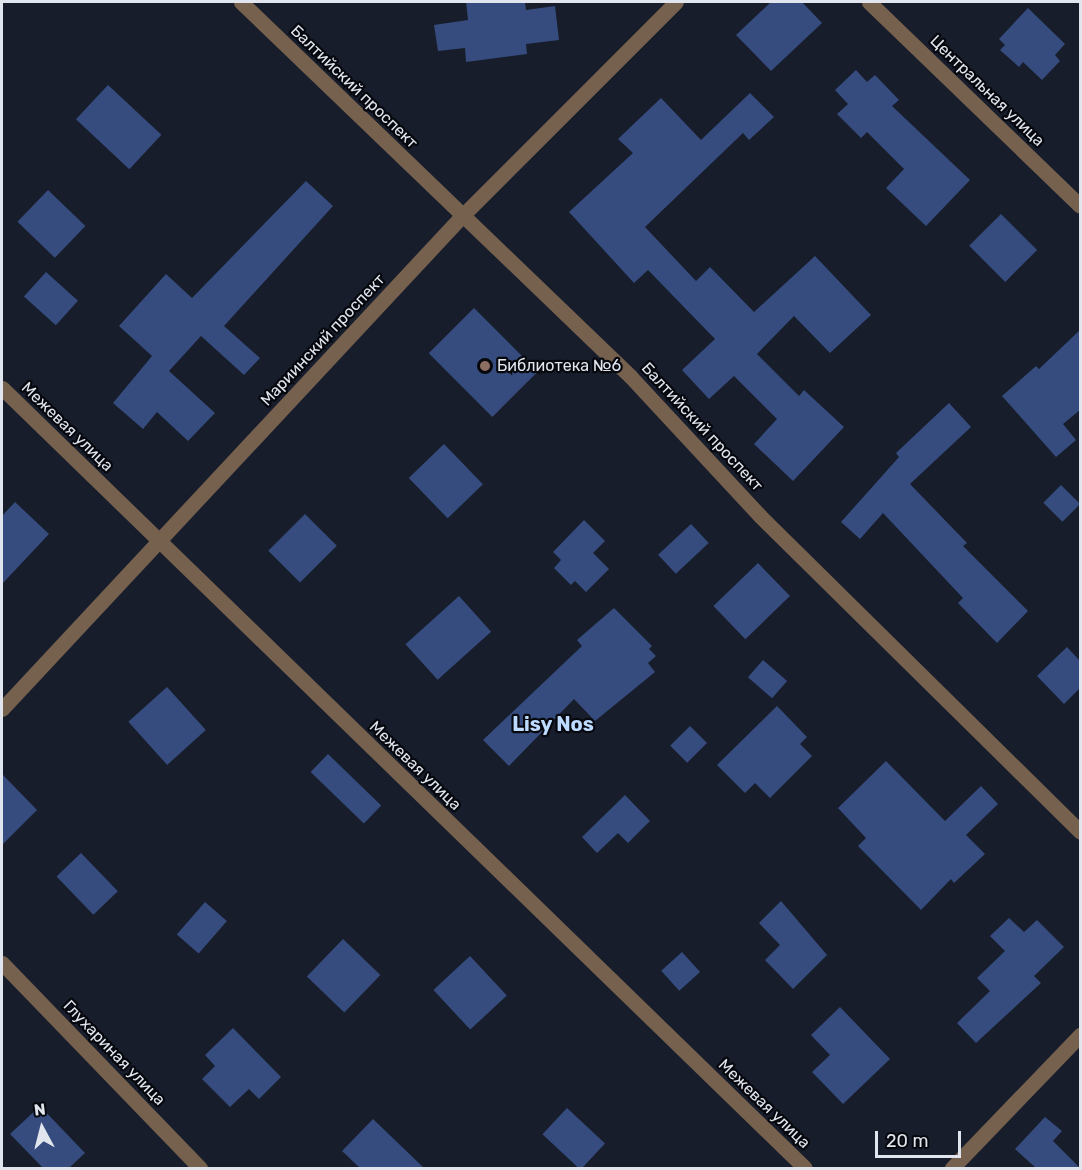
<!DOCTYPE html>
<html>
<head>
<meta charset="utf-8">
<style>
  body { margin:0 }
  #map { position:relative; width:1082px; height:1170px; overflow:hidden; background:#171d2b; font-family:Rubik,sans-serif }
  div>[style] { position:absolute }
  [style*='--x'] { left:calc(var(--x)*1px); top:calc(var(--y)*1px); width:calc(var(--w)*1px); rotate:calc(var(--a)*1deg) }
  .building>* { inset:0; background:#364c7e; transform-origin:0 0 }
  .minor>* { height:15px; margin:-7.5px; padding:0 7.5px; transform-origin:7.5px; border-radius:7.5px; background:#76614e }
  .dots>* { width:16px; height:16px; translate:-50% -50%; box-sizing:border-box; border:3px solid #06080e; border-radius:50% }
  span { translate:-50% -50%; white-space:nowrap; text-align:center; line-height:1.15; -webkit-text-stroke:4.5px #06080e; paint-order:stroke }
  .street-label { font-size:16px; color:#e0e5ee }
  .poi-label { font-size:16px; color:#e0e5ee }
  .left { translate:0 -50%; text-align:left }
  .quarter-label { font-size:20px; color:#bddaff; font-weight:700 }
  .frame { position:absolute; inset:0; border:3px solid #e0e5ee; pointer-events:none }
  .north { position:absolute; left:12px; top:1098px; width:60px; height:60px; -webkit-text-stroke:4px #06080e; paint-order:stroke; rotate:353deg; font-size:16px; font-weight:700; line-height:24px; text-align:center; color:#e0e5ee }
  .north::after { content:''; display:block; margin:auto; width:21px; height:27px; background:#e0e5ee; clip-path:polygon(50% 0,100% 100%,50% 72%,0 100%) }
  .scale { position:absolute; left:875px; top:1131px; width:86px; height:27px; box-sizing:border-box; border:3px solid #e0e5ee; border-top:0; padding-left:8px; font-size:18px; line-height:21px; white-space:nowrap; color:#e0e5ee; -webkit-text-stroke:4px #06080e; paint-order:stroke }
</style>
</head>
<body>
<div id="map">
  <div class="building">
    <i style="clip-path:polygon(466px 2px,525px 2px,526px 10px,555px 6px,559px 40px,526px 44px,527px 54px,466px 62px,465px 48px,438px 51px,434px 25px,468px 20px)"></i>
    <i style="clip-path:polygon(771px 2px,802px 2px,822px 23px,771px 71px,736px 35px)"></i>
    <i style="clip-path:polygon(1028px 8px,1065px 44px,1055px 55px,1060px 61px,1042px 80px,1023px 62px,1019px 67px,1000px 50px,1005px 45px,999px 39px)"></i>
    <i style="clip-path:polygon(856px 70px,867px 82px,875px 75px,899px 100px,892px 106px,970px 180px,926px 226px,886px 188px,904px 169px,867px 132px,861px 138px,837px 114px,848px 104px,835px 90px)"></i>
    <i style="left:108px;top:85px;width:73px;height:47px;rotate:43deg"></i>
    <i style="clip-path:polygon(750px 93px,774px 117px,749px 140px,743px 133px,645px 227px,696px 281px,710px 267px,754px 312px,815px 256px,871px 315px,830px 353px,794px 316px,757px 354px,799px 396px,804px 390px,844px 427px,793px 481px,754px 444px,777px 419px,734px 376px,709px 399px,682px 370px,715px 339px,648px 270px,634px 283px,569px 212px,633px 153px,618px 139px,661px 98px,701px 140px)"></i>
    <i style="clip-path:polygon(306px 181px,333px 206px,224px 326px,260px 358px,244px 375px,201px 336px,169px 371px,215px 413px,188px 441px,157px 412px,143px 429px,113px 403px,152px 356px,119px 326px,166px 274px,192px 298px)"></i>
    <i style="left:48px;top:190px;width:52px;height:44px;rotate:44deg"></i>
    <i style="left:1001px;top:214px;width:51px;height:45px;rotate:45deg"></i>
    <i style="left:46px;top:272px;width:43px;height:33px;rotate:42deg"></i>
    <i style="left:474px;top:308px;width:90px;height:64px;rotate:45deg"></i>
    <i style="clip-path:polygon(1080px 330px,1080px 410px,1063px 424px,1076px 440px,1056px 457px,1002px 396px,1036px 366px,1039px 369px)"></i>
    <i style="clip-path:polygon(949px 403px,971px 427px,910px 484px,967px 543px,963px 546px,1028px 611px,997px 643px,958px 603px,963px 598px,883px 513px,860px 539px,841px 522px,899px 457px,896px 453px)"></i>
    <i style="left:444px;top:444px;width:56px;height:49px;rotate:46deg"></i>
    <i style="left:1061px;top:485px;width:27px;height:25px;rotate:45deg"></i>
    <i style="clip-path:polygon(15px 502px,49px 534px,2px 584px,2px 516px)"></i>
    <i style="left:305px;top:514px;width:45px;height:52px;rotate:45deg"></i>
    <i style="clip-path:polygon(584px 520px,605px 541px,593px 553px,609px 569px,586px 592px,575px 581px,571px 585px,554px 568px,561px 560px,553px 552px)"></i>
    <i style="left:691px;top:524px;width:26px;height:45px;rotate:47deg"></i>
    <i style="left:758px;top:563px;width:46px;height:62px;rotate:46deg"></i>
    <i style="left:459px;top:596px;width:48px;height:72px;rotate:48deg"></i>
    <i style="clip-path:polygon(614px 608px,652px 646px,649px 649px,656px 656px,648px 663px,655px 672px,595px 721px,574px 699px,509px 766px,483px 740px,582px 646px,577px 640px)"></i>
    <i style="clip-path:polygon(1067px 647px,1080px 661px,1080px 688px,1064px 704px,1037px 676px)"></i>
    <i style="left:763px;top:660px;width:32px;height:23px;rotate:41deg"></i>
    <i style="left:167px;top:687px;width:58px;height:52px;rotate:48deg"></i>
    <i style="clip-path:polygon(777px 706px,807px 737px,800px 744px,812px 756px,770px 798px,755px 783px,745px 793px,717px 765px)"></i>
    <i style="left:690px;top:726px;width:24px;height:28px;rotate:45deg"></i>
    <i style="left:328px;top:754px;width:74px;height:25px;rotate:44deg"></i>
    <i style="clip-path:polygon(886px 761px,945px 821px,981px 786px,998px 804px,966px 835px,985px 854px,954px 883px,951px 879px,921px 910px,858px 846px,866px 838px,838px 808px)"></i>
    <i style="clip-path:polygon(2px 774px,37px 810px,2px 845px)"></i>
    <i style="clip-path:polygon(625px 795px,650px 821px,628px 843px,618px 833px,597px 853px,582px 837px)"></i>
    <i style="left:81px;top:853px;width:53px;height:34px;rotate:46deg"></i>
    <i style="clip-path:polygon(781px 901px,827px 955px,793px 989px,765px 960px,780px 945px,759px 923px)"></i>
    <i style="left:205px;top:902px;width:29px;height:43px;rotate:41deg"></i>
    <i style="clip-path:polygon(1009px 918px,1024px 932px,1037px 920px,1064px 947px,1034px 976px,1041px 983px,976px 1043px,957px 1023px,990px 991px,977px 978px,1005px 951px,990px 936px)"></i>
    <i style="left:343px;top:939px;width:52px;height:52px;rotate:44deg"></i>
    <i style="left:682px;top:952px;width:27px;height:28px;rotate:48deg"></i>
    <i style="left:470px;top:956px;width:54px;height:50px;rotate:47deg"></i>
    <i style="clip-path:polygon(840px 1007px,890px 1059px,843px 1104px,812px 1072px,830px 1055px,811px 1035px)"></i>
    <i style="clip-path:polygon(233px 1028px,281px 1077px,259px 1099px,249px 1089px,230px 1107px,202px 1079px,215px 1066px,205px 1055px)"></i>
    <i style="clip-path:polygon(40px 1106px,85px 1153px,69px 1168px,43px 1168px,10px 1134px)"></i>
    <i style="left:567px;top:1108px;width:52px;height:36px;rotate:43deg"></i>
    <i style="clip-path:polygon(1045px 1117px,1062px 1131px,1053px 1141px,1080px 1168px,1036px 1168px,1015px 1149px)"></i>
    <i style="clip-path:polygon(373px 1119px,424px 1168px,360px 1168px,342px 1151px)"></i>
  </div>
  <div class="minor">
    <i style="--x:241;--y:2;--w:540;--a:43.87"></i>
    <i style="--x:630;--y:376;--w:191;--a:47.1"></i>
    <i style="--x:760;--y:516;--w:450;--a:44.6"></i>
    <i style="--x:869;--y:2;--w:293;--a:44"></i>
    <i style="--x:2;--y:388;--w:1119;--a:44.17"></i>
    <i style="--x:2;--y:709;--w:673;--a:-46.99"></i>
    <i style="--x:461;--y:217;--w:304;--a:-45"></i>
    <i style="--x:2;--y:963;--w:285;--a:46"></i>
    <i style="--x:952;--y:1168;--w:185;--a:-46.1"></i>
  </div>
  <div class="dots">
    <i style="left:485px;top:366px;background:#8d6e63"></i>
  </div>
  <div class="street-label">
    <span style="left:354px;top:87px;rotate:44deg">Балтийский проспект</span>
    <span style="left:987px;top:91px;rotate:44deg">Центральная улица</span>
    <span style="left:323px;top:340px;rotate:-47deg">Мариинский проспект</span>
    <span style="left:67px;top:427px;rotate:44deg">Межевая улица</span>
    <span style="left:702px;top:427px;rotate:47deg">Балтийский проспект</span>
    <span style="left:415px;top:766px;rotate:44deg">Межевая улица</span>
    <span style="left:114px;top:1053px;rotate:46deg">Глухариная улица</span>
    <span style="left:764px;top:1104px;rotate:44deg">Межевая улица</span>
  </div>
  <div class="poi-label">
    <span class="left" style="left:497px;top:366px">Библиотека №6</span>
  </div>
  <div class="quarter-label">
    <span style="left:553px;top:724px">Lisy Nos</span>
  </div>
  <div class="frame"></div>
  <div class="north">N</div>
  <div class="scale">20 m</div>
</div>
</body>
</html>
